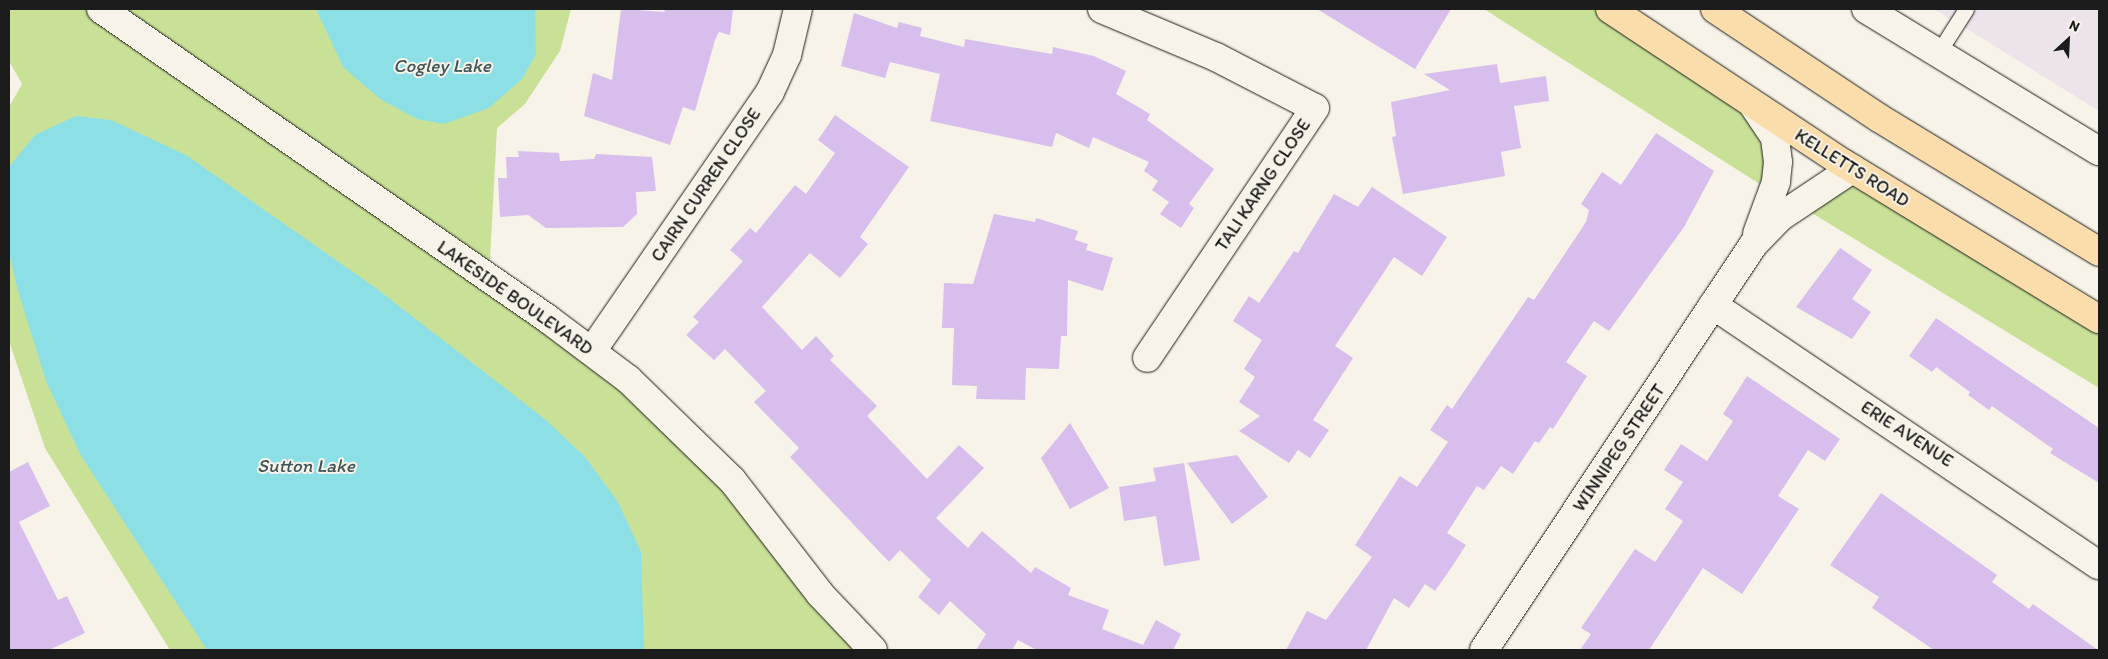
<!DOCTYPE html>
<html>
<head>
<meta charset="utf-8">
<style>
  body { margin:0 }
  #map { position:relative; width:2108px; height:659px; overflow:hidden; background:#f7f3e8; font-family:Itim,sans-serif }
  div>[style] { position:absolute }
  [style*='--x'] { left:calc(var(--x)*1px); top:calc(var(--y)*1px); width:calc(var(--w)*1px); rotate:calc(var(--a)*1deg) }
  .built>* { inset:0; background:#ede3ea }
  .green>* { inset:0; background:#c9e197 }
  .water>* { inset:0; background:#8ddfe6 }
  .building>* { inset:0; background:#d7beed }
  .roads { filter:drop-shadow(0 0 1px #1c1c1c) drop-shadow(0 0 1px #1c1c1c) }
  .service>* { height:15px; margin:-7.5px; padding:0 7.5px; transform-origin:7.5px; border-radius:7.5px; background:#f7f3e8 }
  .minor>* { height:28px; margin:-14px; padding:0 14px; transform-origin:14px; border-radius:14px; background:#f7f3e8 }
  .primary>* { height:28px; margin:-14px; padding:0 14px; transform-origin:14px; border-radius:14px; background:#faddab }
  span { translate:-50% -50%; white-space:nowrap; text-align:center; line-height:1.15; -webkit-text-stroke:4px #f7f3e8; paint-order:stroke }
  .street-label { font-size:18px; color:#1c1c1c }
  .water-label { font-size:19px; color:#3e5659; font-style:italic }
  .frame { position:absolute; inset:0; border:10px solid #1c1c1c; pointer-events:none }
  .north { position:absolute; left:2043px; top:15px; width:50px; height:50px; -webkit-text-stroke:4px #f7f3e8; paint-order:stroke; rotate:25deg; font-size:14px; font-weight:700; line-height:20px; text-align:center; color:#1c1c1c }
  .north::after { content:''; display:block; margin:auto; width:18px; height:22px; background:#1c1c1c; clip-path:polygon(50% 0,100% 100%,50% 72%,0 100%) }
</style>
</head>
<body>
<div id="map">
  <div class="built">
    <i style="clip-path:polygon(1934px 9px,2099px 9px,2099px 111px,1966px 28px)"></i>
  </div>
  <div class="green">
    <i style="clip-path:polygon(9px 9px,571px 9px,560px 51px,525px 104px,497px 128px,489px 278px,592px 351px,873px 650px,170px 650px,45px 448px,9px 341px,9px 107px,22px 84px,9px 61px)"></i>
    <i style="clip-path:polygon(1484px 9px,1611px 9px,1753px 105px,1774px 193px)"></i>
    <i style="clip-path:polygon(1852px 169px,2099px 319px,2099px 388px,1797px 204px)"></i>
  </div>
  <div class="water">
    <i style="clip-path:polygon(316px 9px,535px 9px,536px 54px,522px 79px,489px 108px,444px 124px,417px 119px,380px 99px,343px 67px)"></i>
    <i style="clip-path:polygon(76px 116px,111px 120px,186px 155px,373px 286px,546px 420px,585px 457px,618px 502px,641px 552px,644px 650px,207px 650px,80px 454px,46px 381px,18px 291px,9px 253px,9px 167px,35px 135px)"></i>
  </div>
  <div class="building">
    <i style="clip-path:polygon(621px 9px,665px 12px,664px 9px,733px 9px,730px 35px,719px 32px,715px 40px,695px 111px,683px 107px,670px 145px,584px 116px,593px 73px,612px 80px)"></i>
    <i style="clip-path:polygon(1317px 9px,1451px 9px,1415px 69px)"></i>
    <i style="clip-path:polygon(854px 13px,897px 28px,899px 22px,922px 28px,920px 36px,964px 47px,965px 39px,1052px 54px,1053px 47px,1094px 56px,1126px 71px,1116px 94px,1150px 114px,1147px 120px,1214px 169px,1189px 204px,1194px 208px,1181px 228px,1160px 214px,1169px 202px,1152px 190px,1158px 181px,1144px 171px,1149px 162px,1093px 137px,1089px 148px,1056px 133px,1052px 147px,930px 121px,940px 74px,890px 62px,885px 78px,841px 66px)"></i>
    <i style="clip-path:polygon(1497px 64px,1500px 83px,1546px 76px,1549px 101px,1514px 106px,1521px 148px,1501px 152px,1505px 176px,1403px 194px,1392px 137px,1396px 136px,1391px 102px,1450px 90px,1424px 74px)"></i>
    <i style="clip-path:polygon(835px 115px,909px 167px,860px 237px,868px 244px,840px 278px,810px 253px,762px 307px,802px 350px,816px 336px,834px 356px,830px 360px,877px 406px,867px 416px,927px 479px,959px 445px,984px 468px,936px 518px,968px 548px,982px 531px,1031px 573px,1035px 567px,1071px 588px,1068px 595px,1109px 610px,1102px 629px,1143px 645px,1156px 620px,1181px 634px,1173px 650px,1037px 650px,1018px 640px,1012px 650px,976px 650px,986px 634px,950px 601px,939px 615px,918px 597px,931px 580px,900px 550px,889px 562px,790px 457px,799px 448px,754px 402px,766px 391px,725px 349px,714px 360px,686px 335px,699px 322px,693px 317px,743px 261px,730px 250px,750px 228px,756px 233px,795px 185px,806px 194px,835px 153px,818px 140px)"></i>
    <i style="clip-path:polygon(1656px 133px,1714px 171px,1684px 227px,1609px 331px,1594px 321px,1566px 362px,1587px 376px,1553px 429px,1550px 427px,1539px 443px,1535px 441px,1513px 474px,1501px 466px,1484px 490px,1477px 486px,1447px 533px,1466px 545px,1451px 568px,1435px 591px,1425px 584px,1409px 608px,1394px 598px,1366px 650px,1286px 650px,1307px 611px,1326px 620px,1372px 557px,1355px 545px,1400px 476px,1417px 487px,1448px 442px,1430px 430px,1447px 405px,1452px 409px,1528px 297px,1534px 300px,1586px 222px,1589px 210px,1581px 204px,1602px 172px,1621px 185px)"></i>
    <i style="clip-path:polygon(518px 151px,559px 153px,560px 161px,594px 159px,596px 154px,652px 157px,656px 191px,636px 192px,637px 214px,623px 227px,546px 228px,528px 215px,500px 217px,498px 178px,507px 178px,506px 157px,519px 157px)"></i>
    <i style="clip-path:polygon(1372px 187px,1447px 237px,1422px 276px,1394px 257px,1335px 346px,1353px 358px,1313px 420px,1329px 430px,1310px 458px,1298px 450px,1289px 463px,1239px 431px,1260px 416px,1239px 402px,1255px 377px,1244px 369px,1262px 340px,1233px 321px,1249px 296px,1259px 303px,1294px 251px,1298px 253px,1334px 194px,1358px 207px)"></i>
    <i style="clip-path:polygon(994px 214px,1035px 222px,1036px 218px,1078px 231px,1075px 240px,1088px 244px,1086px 250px,1113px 258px,1103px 291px,1068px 280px,1067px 336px,1061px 336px,1059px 369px,1026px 368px,1025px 400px,976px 399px,977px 386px,952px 385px,954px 328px,942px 328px,944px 283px,973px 284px)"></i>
    <i style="clip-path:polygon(1840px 248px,1872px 270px,1852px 299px,1871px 312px,1852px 339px,1796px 307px)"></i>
    <i style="clip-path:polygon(1936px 318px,2099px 428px,2099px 483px,2050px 453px,2053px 449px,1992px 406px,1989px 410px,1968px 395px,1970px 392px,1936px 367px,1932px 372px,1909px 356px)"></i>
    <i style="clip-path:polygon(1747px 376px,1840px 439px,1825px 461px,1808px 450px,1778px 496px,1799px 509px,1742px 594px,1703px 568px,1649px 650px,1580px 650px,1591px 634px,1581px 628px,1635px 549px,1655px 562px,1683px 521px,1665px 509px,1683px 482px,1664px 470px,1681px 444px,1707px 461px,1733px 421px,1723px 414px)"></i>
    <i style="clip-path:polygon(1070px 423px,1109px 488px,1070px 509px,1041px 458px)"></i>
    <i style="clip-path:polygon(1237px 455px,1268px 497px,1232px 524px,1187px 463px)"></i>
    <i style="clip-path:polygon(28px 462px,50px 506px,19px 522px,58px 600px,67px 596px,85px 633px,49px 650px,9px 650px,9px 472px)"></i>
    <i style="clip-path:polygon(1184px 463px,1200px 560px,1164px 566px,1156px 516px,1124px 521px,1119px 487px,1156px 481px,1153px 468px)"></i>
    <i style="clip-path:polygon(1881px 493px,1997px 575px,1992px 582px,2029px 609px,2033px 604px,2098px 650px,1934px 650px,1872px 608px,1879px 597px,1830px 565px)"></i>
  </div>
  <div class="roads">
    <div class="service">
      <i style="--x:1938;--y:53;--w:52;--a:-57.5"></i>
    </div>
    <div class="minor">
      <i style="--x:101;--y:9;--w:544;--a:34.74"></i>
      <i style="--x:548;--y:319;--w:100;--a:36.9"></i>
      <i style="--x:628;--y:379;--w:145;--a:44.2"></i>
      <i style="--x:732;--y:480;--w:144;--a:52.3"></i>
      <i style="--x:820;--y:594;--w:77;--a:46.6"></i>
      <i style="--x:1102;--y:9;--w:124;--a:22.8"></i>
      <i style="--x:1216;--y:57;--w:111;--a:27.3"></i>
      <i style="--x:1315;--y:108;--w:301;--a:123.9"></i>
      <i style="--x:1866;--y:9;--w:273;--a:31.4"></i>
      <i style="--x:1753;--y:105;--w:40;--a:56"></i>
      <i style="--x:1775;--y:138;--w:24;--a:83"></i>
      <i style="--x:1778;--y:162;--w:20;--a:96"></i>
      <i style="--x:1776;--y:182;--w:55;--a:110.1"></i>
      <i style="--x:1713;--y:305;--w:465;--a:34"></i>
      <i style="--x:592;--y:351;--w:314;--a:-55.5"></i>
      <i style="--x:770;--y:92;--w:41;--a:-65.3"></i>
      <i style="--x:787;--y:55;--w:47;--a:-76.6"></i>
      <i style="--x:1484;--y:650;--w:486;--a:-56.4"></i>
      <i style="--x:1753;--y:245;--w:39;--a:-46"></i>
      <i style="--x:1780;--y:217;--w:87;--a:-33.7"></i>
    </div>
    <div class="primary">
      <i style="--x:1610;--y:9;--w:279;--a:33.5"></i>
      <i style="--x:1843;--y:163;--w:300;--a:31.4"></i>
      <i style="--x:1715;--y:9;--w:197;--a:33.6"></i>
      <i style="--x:1879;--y:118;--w:258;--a:31.3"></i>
    </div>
  </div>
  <div class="street-label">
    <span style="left:1852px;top:168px;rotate:32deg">KELLETTS ROAD</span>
    <span style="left:706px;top:185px;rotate:-56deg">CAIRN CURREN CLOSE</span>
    <span style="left:1263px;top:185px;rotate:-56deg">TALI KARNG CLOSE</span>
    <span style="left:515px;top:298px;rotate:35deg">LAKESIDE BOULEVARD</span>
    <span style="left:1907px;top:434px;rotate:33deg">ERIE AVENUE</span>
    <span style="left:1619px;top:448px;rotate:-56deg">WINNIPEG STREET</span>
  </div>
  <div class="water-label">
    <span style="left:442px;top:66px">Cogley Lake</span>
    <span style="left:306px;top:466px">Sutton Lake</span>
  </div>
  <div class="frame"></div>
  <div class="north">N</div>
</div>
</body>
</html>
